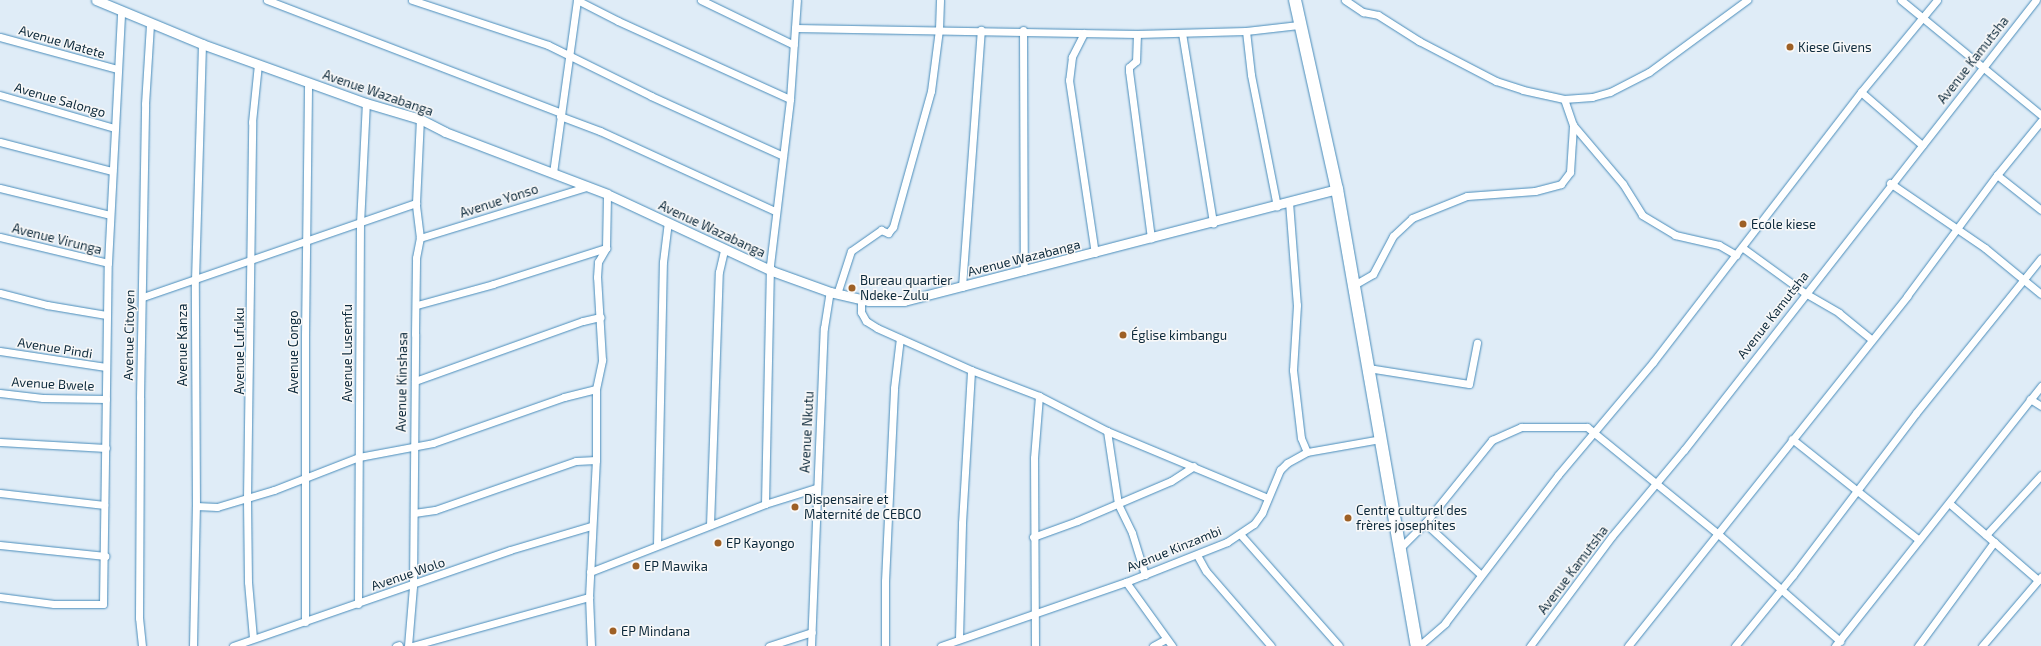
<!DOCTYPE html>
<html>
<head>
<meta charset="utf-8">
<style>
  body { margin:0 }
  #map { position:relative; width:2041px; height:646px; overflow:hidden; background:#dfecf7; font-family:"Exo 2",sans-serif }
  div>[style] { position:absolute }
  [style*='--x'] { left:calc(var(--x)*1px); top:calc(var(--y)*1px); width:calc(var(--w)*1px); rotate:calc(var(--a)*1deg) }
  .roads { filter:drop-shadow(0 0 1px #498cba) drop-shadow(0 0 1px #498cba) }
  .street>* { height:7px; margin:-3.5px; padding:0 3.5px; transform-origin:3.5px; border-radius:3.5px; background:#fff }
  .secondary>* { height:9px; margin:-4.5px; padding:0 4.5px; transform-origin:4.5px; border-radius:4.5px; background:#fff }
  .highway>* { height:12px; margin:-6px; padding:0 6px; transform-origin:6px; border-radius:6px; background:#fff }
  .dots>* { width:11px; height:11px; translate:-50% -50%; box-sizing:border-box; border:2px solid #f8f8f8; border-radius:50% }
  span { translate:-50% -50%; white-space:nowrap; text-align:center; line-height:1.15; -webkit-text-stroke:3px #f8f8f8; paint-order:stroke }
  .street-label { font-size:13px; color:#0c293b }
  .poi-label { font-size:13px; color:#0c293b }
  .left { translate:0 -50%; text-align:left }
</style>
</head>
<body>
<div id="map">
  <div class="roads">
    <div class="street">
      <i style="--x:267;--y:0;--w:315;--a:21"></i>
      <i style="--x:412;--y:0;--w:143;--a:18.3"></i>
      <i style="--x:548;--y:45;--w:115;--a:26.3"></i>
      <i style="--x:651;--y:96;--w:145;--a:24.4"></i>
      <i style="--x:577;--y:0;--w:46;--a:27.1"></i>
      <i style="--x:618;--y:21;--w:189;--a:24.4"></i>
      <i style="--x:701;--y:0;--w:103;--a:25.8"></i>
      <i style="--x:1345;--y:0;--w:22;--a:34"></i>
      <i style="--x:1363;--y:12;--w:15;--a:11"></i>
      <i style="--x:1378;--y:15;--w:49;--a:32.4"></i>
      <i style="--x:1419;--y:41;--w:87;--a:27.5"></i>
      <i style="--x:1496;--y:81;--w:28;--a:18"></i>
      <i style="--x:1523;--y:90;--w:42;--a:12.4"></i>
      <i style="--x:1564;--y:99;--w:28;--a:-4"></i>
      <i style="--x:1592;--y:97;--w:19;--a:-16"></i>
      <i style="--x:1610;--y:92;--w:44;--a:-27.1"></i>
      <i style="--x:1649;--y:72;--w:122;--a:-36.3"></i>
      <i style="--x:1901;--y:0;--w:181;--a:39.4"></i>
      <i style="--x:795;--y:28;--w:342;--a:1"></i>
      <i style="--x:1137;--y:34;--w:109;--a:-1.6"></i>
      <i style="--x:1246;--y:31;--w:53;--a:-6.5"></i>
      <i style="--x:1023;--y:30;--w:241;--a:89.8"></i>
      <i style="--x:1246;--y:31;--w:44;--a:83.5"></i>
      <i style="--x:1251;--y:75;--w:134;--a:78.8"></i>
      <i style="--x:1084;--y:33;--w:27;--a:117"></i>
      <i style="--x:1072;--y:57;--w:23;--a:97"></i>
      <i style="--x:1069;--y:80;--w:175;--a:81.5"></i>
      <i style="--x:1182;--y:33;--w:193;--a:80.7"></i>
      <i style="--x:1137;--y:34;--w:27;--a:92"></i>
      <i style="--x:1136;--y:61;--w:9;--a:139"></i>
      <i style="--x:1129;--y:67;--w:4;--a:90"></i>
      <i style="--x:1129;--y:71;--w:169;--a:82.5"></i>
      <i style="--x:0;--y:37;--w:121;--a:15.3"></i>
      <i style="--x:1861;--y:92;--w:81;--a:41"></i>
      <i style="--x:0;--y:95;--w:119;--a:16.1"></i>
      <i style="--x:1564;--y:99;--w:28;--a:71"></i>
      <i style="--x:1573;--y:125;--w:77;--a:49.7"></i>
      <i style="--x:1623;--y:184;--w:36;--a:58"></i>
      <i style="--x:1642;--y:215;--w:39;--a:31"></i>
      <i style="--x:1675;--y:235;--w:45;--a:12.8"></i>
      <i style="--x:1719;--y:245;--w:20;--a:30"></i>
      <i style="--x:560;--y:116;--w:43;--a:20.6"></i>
      <i style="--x:600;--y:131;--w:192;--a:24.6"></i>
      <i style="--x:0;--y:142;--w:116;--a:14.5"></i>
      <i style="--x:553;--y:173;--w:175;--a:-82.1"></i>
      <i style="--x:1997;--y:175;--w:56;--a:38.5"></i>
      <i style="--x:1890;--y:183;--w:115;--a:34.4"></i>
      <i style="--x:1985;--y:248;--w:72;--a:39.4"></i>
      <i style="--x:0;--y:188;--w:113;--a:13.8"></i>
      <i style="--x:1289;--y:202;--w:103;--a:85.6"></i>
      <i style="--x:1297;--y:305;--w:65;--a:93.5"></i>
      <i style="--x:1293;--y:370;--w:68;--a:83.3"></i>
      <i style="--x:1301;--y:438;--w:15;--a:67"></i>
      <i style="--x:0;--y:237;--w:111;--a:13.5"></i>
      <i style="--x:420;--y:238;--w:174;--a:-17.1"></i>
      <i style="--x:1743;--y:248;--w:77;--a:36"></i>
      <i style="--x:1805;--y:293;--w:39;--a:30"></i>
      <i style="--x:1839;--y:313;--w:41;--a:39.1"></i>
      <i style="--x:1354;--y:285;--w:22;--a:-30"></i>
      <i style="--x:1373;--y:274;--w:43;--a:-62.2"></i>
      <i style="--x:1393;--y:236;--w:26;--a:-43"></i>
      <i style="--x:1412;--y:218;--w:59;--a:-21.8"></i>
      <i style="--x:1467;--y:196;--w:68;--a:-4.2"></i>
      <i style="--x:1535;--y:191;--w:27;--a:-15"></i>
      <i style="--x:1561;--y:184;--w:15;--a:-53"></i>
      <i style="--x:1570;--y:172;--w:47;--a:-86.3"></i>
      <i style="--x:962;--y:287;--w:258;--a:-85.8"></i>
      <i style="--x:0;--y:293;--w:49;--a:14.3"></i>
      <i style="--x:47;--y:305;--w:60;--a:9.6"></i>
      <i style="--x:837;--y:294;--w:45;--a:-72"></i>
      <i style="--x:851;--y:251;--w:37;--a:-35"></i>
      <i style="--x:881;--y:230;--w:8;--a:23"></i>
      <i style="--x:888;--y:233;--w:8;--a:-50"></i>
      <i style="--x:893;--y:227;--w:141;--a:-74.4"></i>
      <i style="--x:931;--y:91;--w:63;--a:-82.6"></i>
      <i style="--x:939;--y:29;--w:29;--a:-88"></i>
      <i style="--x:143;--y:297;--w:289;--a:-19"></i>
      <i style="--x:861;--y:299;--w:13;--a:90"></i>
      <i style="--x:861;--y:312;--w:10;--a:61"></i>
      <i style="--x:866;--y:321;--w:13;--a:32"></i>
      <i style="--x:877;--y:328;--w:103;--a:24.1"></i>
      <i style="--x:971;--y:370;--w:73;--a:20.9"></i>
      <i style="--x:1039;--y:396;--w:76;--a:27.2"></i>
      <i style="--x:1107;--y:431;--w:174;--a:22.6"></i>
      <i style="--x:417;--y:305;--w:79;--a:-15.4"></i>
      <i style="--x:493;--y:284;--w:119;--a:-17.7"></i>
      <i style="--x:0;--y:351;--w:107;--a:8.6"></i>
      <i style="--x:1368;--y:368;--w:102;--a:9"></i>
      <i style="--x:1469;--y:384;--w:42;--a:-79"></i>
      <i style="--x:415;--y:381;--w:178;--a:-19.7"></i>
      <i style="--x:583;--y:321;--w:18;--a:-13"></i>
      <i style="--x:0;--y:393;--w:43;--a:6.6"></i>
      <i style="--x:43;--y:398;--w:63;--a:0.9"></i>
      <i style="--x:2030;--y:399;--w:13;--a:32"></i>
      <i style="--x:1107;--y:431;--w:74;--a:81.4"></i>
      <i style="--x:1118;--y:504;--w:32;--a:64"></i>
      <i style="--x:1132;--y:533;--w:44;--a:72.8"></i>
      <i style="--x:1792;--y:439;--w:162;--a:38.5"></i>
      <i style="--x:0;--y:442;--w:106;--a:3.2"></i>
      <i style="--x:0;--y:493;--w:105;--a:6.6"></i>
      <i style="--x:1949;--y:503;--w:118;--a:40.9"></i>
      <i style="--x:765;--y:504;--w:239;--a:-88.8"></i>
      <i style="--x:770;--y:265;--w:167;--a:-83.1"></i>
      <i style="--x:790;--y:99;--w:99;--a:-86"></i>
      <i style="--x:196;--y:506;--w:21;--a:3"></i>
      <i style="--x:217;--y:507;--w:59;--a:-16.6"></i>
      <i style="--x:274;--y:490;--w:91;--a:-21.2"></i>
      <i style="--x:359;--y:457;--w:75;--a:-10.7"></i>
      <i style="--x:433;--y:443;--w:139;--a:-19.3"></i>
      <i style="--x:564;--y:397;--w:33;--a:-14"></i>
      <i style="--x:414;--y:513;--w:21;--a:-8"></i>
      <i style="--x:435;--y:510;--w:149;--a:-19.2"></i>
      <i style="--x:576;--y:461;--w:20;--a:-3"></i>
      <i style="--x:1425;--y:523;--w:75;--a:42.8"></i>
      <i style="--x:710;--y:525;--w:253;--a:-88"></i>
      <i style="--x:719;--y:272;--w:23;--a:-77"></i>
      <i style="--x:1240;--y:534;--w:149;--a:48.5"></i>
      <i style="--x:1986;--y:535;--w:81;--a:-47.5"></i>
      <i style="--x:1033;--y:537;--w:47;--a:-20"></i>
      <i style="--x:1077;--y:521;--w:102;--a:-23.1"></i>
      <i style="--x:1171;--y:481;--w:27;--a:-33"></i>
      <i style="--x:0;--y:545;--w:106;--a:6"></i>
      <i style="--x:657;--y:545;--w:283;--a:-88.8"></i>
      <i style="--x:663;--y:262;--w:38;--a:-83"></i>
      <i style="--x:1399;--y:549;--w:37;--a:-45"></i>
      <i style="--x:1425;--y:523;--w:107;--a:-51.1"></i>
      <i style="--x:1492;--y:440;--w:32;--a:-24"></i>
      <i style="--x:1521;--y:427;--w:66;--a:0"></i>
      <i style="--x:1587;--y:427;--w:168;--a:39.2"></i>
      <i style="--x:1717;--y:533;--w:164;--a:41.3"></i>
      <i style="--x:1197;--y:555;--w:18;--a:61"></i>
      <i style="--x:1206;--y:571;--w:99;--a:49.1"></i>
      <i style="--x:590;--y:572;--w:188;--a:-21.2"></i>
      <i style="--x:765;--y:504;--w:53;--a:-17.4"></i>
      <i style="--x:1126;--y:582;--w:79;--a:54.3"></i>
      <i style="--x:0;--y:597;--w:54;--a:7.4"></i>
      <i style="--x:54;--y:604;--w:49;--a:0"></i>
      <i style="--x:103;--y:604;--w:341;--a:-89.2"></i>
      <i style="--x:108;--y:263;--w:251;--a:-87"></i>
      <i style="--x:358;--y:604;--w:380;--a:-89.7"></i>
      <i style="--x:360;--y:224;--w:121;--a:-87.2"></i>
      <i style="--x:305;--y:622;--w:287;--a:-90"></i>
      <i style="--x:305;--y:335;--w:253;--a:-89.3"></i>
      <i style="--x:253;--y:638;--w:56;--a:-95.1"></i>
      <i style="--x:248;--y:582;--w:84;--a:-90.7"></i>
      <i style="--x:247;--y:498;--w:376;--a:-89.2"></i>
      <i style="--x:252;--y:122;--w:58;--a:-84.1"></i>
      <i style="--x:959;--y:639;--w:116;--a:-88.5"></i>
      <i style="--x:962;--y:523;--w:153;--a:-86.6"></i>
      <i style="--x:142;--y:646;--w:28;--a:-96"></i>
      <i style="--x:139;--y:618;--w:220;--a:-89.7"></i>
      <i style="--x:140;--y:398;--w:294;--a:-89"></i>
      <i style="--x:145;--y:104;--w:80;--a:-86.4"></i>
      <i style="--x:193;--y:646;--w:140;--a:-88.8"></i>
      <i style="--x:196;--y:506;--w:226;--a:-90.3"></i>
      <i style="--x:195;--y:280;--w:236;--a:-88.3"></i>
      <i style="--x:233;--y:646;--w:293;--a:-19.1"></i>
      <i style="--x:510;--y:550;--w:84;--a:-16.5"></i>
      <i style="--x:396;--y:646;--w:3;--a:-18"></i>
      <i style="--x:408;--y:646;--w:60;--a:-85.2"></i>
      <i style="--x:413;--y:586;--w:252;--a:-89.5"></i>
      <i style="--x:415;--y:334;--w:76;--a:-89.2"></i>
      <i style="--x:416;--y:258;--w:20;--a:-79"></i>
      <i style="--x:420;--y:238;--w:35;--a:-97"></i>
      <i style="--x:416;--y:203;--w:84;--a:-87.3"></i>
      <i style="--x:412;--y:646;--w:184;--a:-15.5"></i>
      <i style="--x:591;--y:646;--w:49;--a:-92.3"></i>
      <i style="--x:589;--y:597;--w:137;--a:-87.1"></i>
      <i style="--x:596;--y:460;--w:71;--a:-90"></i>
      <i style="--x:596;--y:389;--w:30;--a:-78"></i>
      <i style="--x:602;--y:360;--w:83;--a:-93.4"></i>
      <i style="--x:597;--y:277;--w:15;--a:-86"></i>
      <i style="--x:598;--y:262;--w:16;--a:-60"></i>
      <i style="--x:606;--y:248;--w:54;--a:-88.9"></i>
      <i style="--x:769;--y:646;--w:45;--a:-18"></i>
      <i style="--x:811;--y:646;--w:318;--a:-87.7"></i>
      <i style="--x:824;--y:328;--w:36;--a:-81"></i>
      <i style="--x:885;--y:646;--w:65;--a:-90"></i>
      <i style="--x:885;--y:581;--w:193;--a:-87.3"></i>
      <i style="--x:894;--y:388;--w:50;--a:-83.2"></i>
      <i style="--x:941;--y:646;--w:196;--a:-19.1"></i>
      <i style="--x:1126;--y:582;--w:109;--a:-21.6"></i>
      <i style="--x:1227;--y:542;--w:32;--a:-34"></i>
      <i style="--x:1254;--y:524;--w:14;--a:-54"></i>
      <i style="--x:1262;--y:513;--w:47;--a:-67.3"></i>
      <i style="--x:1280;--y:470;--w:10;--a:-45"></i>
      <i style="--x:1287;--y:463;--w:23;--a:-29"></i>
      <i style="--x:1307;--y:452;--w:75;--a:-10"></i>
      <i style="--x:1035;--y:646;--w:188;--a:-90.3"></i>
      <i style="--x:1034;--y:458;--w:62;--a:-85.4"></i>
      <i style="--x:1153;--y:646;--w:15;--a:-28"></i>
      <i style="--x:1419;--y:646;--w:35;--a:-41"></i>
      <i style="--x:1445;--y:623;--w:186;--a:-52.6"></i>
      <i style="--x:1558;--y:475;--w:148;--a:-49.9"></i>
      <i style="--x:1653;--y:362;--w:341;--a:-52.4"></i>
      <i style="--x:1861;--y:92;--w:119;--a:-50.4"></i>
      <i style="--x:1530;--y:646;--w:137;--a:-53.3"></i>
      <i style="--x:1612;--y:536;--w:112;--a:-50.1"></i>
      <i style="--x:1684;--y:450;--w:571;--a:-51.97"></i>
      <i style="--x:1628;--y:646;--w:448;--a:-51.4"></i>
      <i style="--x:1907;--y:296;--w:151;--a:-53.4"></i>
      <i style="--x:1997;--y:175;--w:70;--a:-50.8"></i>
      <i style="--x:1735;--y:646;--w:92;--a:-50.8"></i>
      <i style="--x:1793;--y:575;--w:203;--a:-52.8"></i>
      <i style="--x:1916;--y:413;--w:199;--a:-51.1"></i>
      <i style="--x:1835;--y:646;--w:332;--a:-51.6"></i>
      <i style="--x:1918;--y:646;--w:129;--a:-53.8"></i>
      <i style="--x:1982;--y:646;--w:91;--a:-49.5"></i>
    </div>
    <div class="secondary">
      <i style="--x:96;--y:0;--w:115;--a:22.5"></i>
      <i style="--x:202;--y:44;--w:174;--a:19.8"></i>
      <i style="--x:366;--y:103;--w:56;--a:16.5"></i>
      <i style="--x:420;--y:119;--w:28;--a:27"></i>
      <i style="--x:445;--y:132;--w:173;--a:20.9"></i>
      <i style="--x:607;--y:194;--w:182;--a:25"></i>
      <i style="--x:772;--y:271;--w:62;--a:19.9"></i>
      <i style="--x:830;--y:292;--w:40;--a:13"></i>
      <i style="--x:869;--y:301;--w:35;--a:0"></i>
      <i style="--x:904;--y:301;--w:447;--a:-14.5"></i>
    </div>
    <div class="highway">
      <i style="--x:1295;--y:0;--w:194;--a:77.5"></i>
      <i style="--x:1337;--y:189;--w:464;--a:80.1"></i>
    </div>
  </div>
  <div class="dots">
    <i style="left:1790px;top:47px;background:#9e6025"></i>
    <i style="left:1743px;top:224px;background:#9e6025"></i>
    <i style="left:852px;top:288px;background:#9e6025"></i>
    <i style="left:1123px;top:335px;background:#9e6025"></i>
    <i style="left:795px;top:507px;background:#9e6025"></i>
    <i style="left:1348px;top:518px;background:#9e6025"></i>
    <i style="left:718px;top:543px;background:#9e6025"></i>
    <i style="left:636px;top:566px;background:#9e6025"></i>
    <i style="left:613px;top:631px;background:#9e6025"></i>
  </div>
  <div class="street-label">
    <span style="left:62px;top:42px;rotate:16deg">Avenue Matete</span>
    <span style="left:1973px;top:60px;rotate:-52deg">Avenue Kamutsha</span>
    <span style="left:378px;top:93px;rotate:19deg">Avenue Wazabanga</span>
    <span style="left:60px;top:100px;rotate:16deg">Avenue Salongo</span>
    <span style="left:499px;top:201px;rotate:-18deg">Avenue Yonso</span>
    <span style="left:712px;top:229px;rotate:25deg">Avenue Wazabanga</span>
    <span style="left:57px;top:239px;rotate:14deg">Avenue Virunga</span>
    <span style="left:1024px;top:258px;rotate:-14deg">Avenue Wazabanga</span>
    <span style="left:1773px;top:315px;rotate:-52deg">Avenue Kamutsha</span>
    <span style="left:129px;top:335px;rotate:-89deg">Avenue Citoyen</span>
    <span style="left:182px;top:345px;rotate:-90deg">Avenue Kanza</span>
    <span style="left:55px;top:348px;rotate:9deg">Avenue Pindi</span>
    <span style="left:239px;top:351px;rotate:-90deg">Avenue Lufuku</span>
    <span style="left:293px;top:352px;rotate:-90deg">Avenue Congo</span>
    <span style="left:347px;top:353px;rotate:-90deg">Avenue Lusemfu</span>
    <span style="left:402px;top:382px;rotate:-89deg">Avenue Kinshasa</span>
    <span style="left:53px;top:384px;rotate:3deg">Avenue Bwele</span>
    <span style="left:807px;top:432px;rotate:-87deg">Avenue Nkutu</span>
    <span style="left:1174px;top:549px;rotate:-22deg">Avenue Kinzambi</span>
    <span style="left:1573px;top:570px;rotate:-53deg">Avenue Kamutsha</span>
    <span style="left:408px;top:574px;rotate:-19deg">Avenue Wolo</span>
  </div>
  <div class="poi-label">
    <span class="left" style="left:1798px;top:47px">Kiese Givens</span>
    <span class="left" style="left:1751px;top:224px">Ecole kiese</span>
    <span class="left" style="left:860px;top:288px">Bureau quartier<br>Ndeke-Zulu</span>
    <span class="left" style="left:1131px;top:335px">Église kimbangu</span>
    <span class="left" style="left:804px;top:507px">Dispensaire et<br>Maternité de CEBCO</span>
    <span class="left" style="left:1356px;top:518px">Centre culturel des<br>frères josephites</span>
    <span class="left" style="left:726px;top:543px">EP Kayongo</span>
    <span class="left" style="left:644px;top:566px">EP Mawika</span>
    <span class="left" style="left:621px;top:631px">EP Mindana</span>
  </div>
</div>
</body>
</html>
